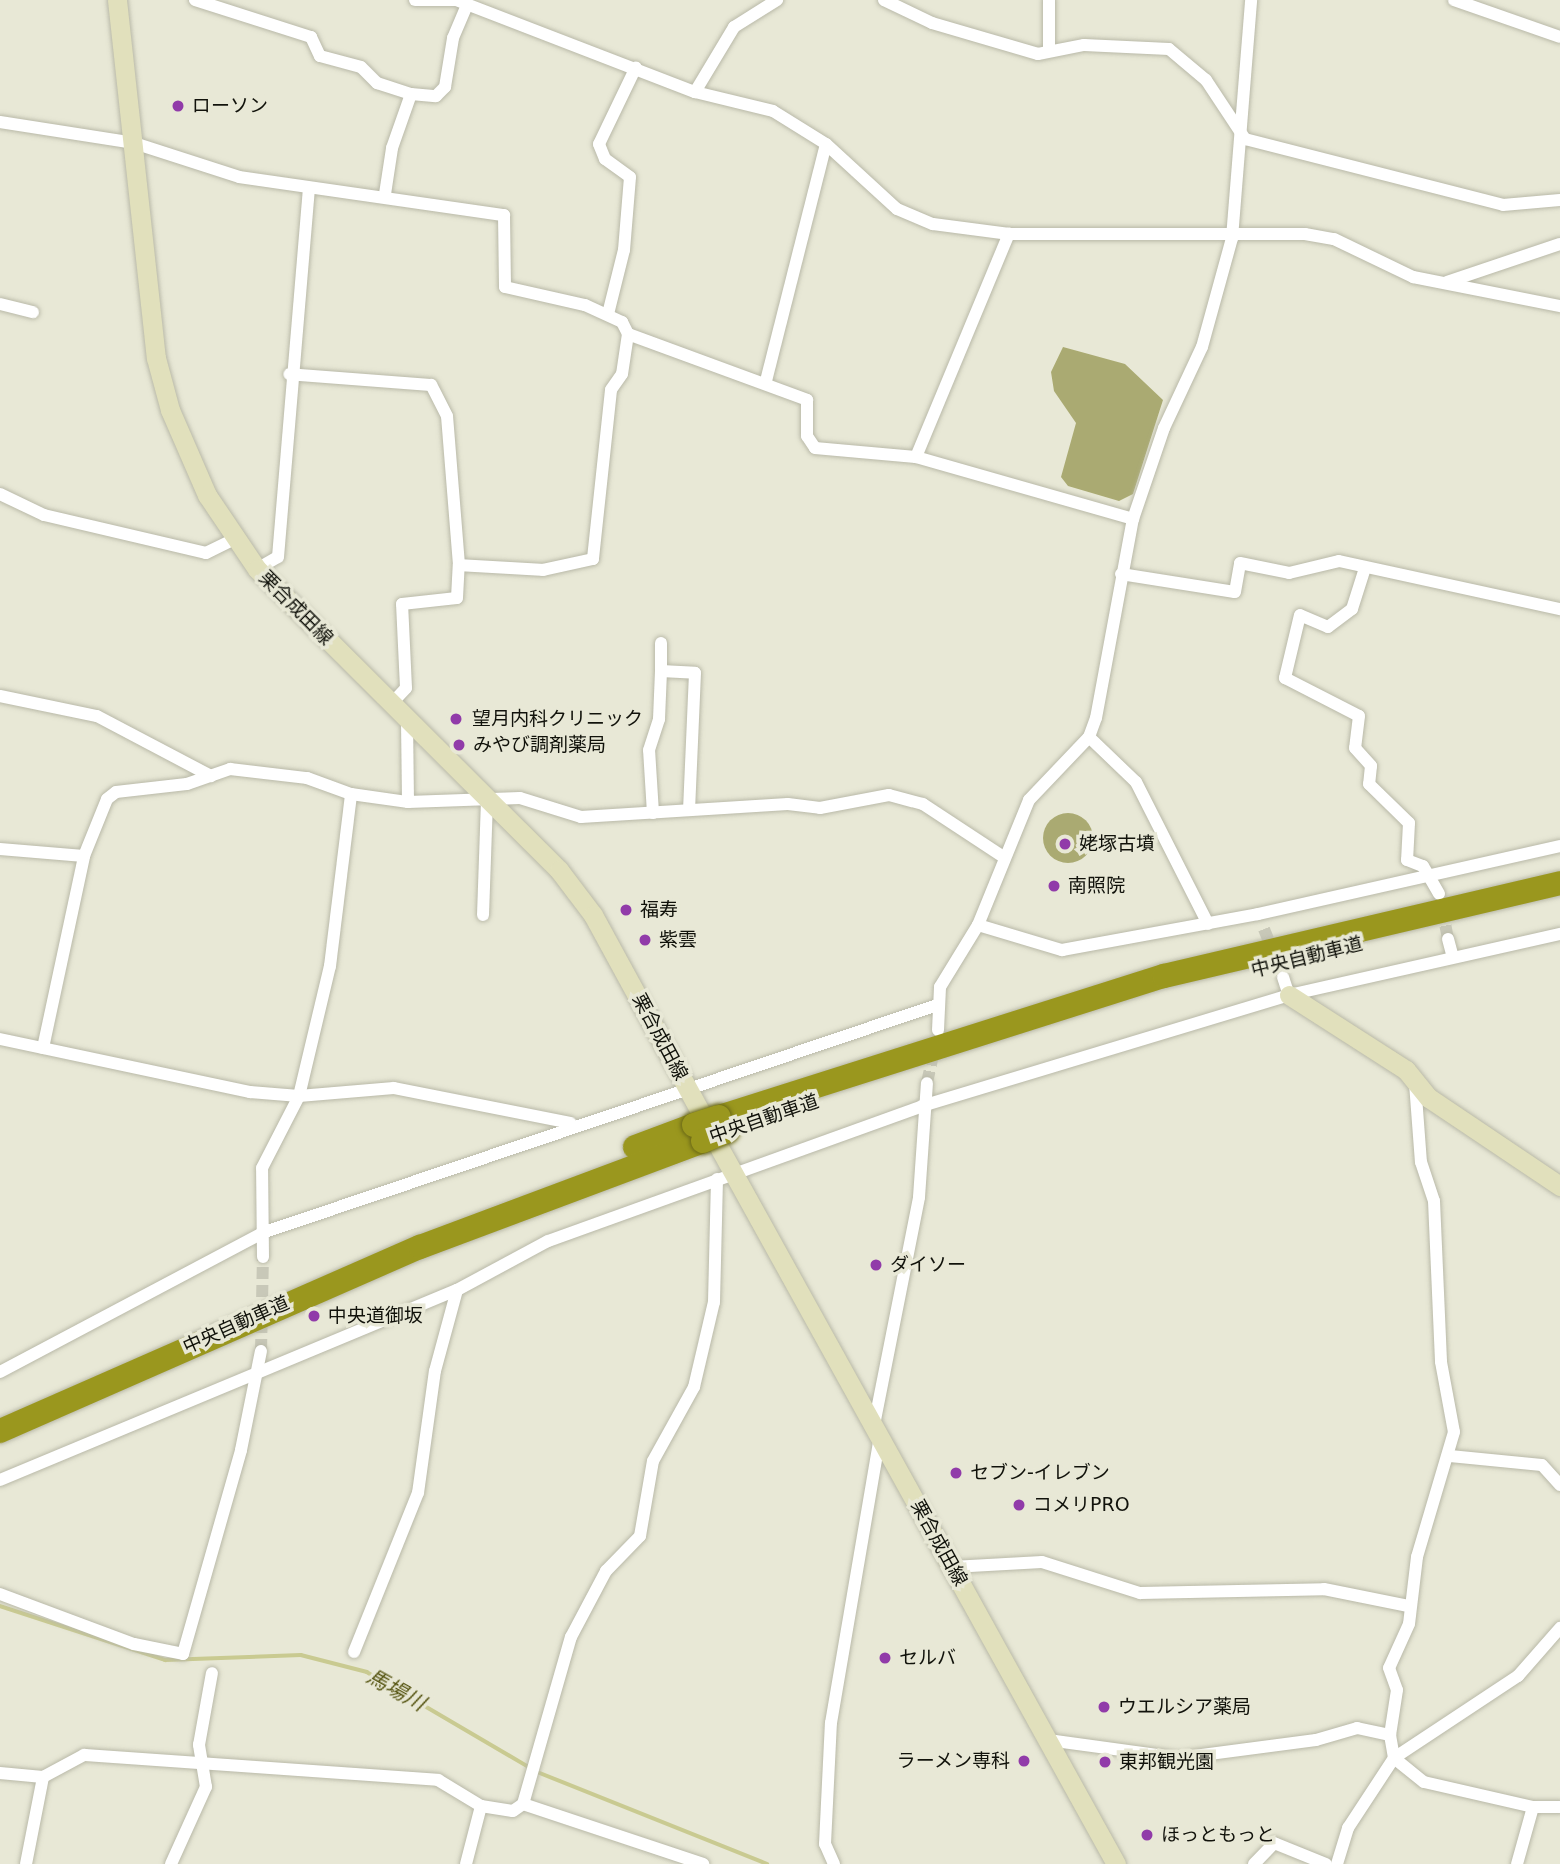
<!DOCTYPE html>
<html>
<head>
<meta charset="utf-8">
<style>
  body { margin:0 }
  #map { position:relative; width:1560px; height:1864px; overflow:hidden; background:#e8e8d6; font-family:"DejaVu Sans","Noto Sans JP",sans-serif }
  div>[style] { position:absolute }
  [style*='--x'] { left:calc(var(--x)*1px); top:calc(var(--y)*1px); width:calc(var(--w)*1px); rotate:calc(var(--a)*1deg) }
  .forest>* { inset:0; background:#aaaa72 }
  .round { border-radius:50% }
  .stream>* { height:3.5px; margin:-1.75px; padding:0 1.75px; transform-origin:1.75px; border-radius:1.75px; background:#c9ca91 }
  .street-tunnel>* { height:12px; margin-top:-6px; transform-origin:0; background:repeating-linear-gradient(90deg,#c8c8b8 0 12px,transparent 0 18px) }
  .roads { filter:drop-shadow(0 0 2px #b9b9a8) drop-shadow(0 0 2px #b9b9a8) }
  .street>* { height:12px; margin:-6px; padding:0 6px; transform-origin:6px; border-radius:6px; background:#fff }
  .secondary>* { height:19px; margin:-9.5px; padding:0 9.5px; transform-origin:9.5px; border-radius:9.5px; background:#e1e0bc }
  .highway>* { height:24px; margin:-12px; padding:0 12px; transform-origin:12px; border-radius:12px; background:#9a971e }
  .bridges { filter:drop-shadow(0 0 2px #6a6817) drop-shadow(0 0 2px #6a6817) }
  .highway-bridge>* { height:24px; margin:-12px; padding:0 12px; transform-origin:12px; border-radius:12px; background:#9a971e }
  .dots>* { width:19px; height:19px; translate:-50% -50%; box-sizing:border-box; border:4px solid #e8e8d6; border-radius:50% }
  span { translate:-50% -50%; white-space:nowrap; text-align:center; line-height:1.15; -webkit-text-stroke:7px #e8e8d6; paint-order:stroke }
  .poi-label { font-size:19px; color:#11120b }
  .left { translate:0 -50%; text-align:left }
  .right { translate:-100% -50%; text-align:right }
  .street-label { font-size:19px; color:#11120b }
  .water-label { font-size:21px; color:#555411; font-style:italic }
</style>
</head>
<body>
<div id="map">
  <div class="forest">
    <i style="clip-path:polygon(1063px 347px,1125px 364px,1163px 400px,1133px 494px,1119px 501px,1068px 486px,1061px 477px,1076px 423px,1054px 391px,1051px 372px)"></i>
    <i class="round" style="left:1043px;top:813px;width:50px;height:50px"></i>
  </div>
  <div class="stream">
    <i style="--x:0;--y:1606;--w:174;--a:18.1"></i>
    <i style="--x:165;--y:1660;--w:136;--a:-2.1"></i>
    <i style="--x:301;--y:1655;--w:68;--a:14.4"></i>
    <i style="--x:367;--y:1672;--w:188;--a:30.4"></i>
    <i style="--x:535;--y:1771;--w:250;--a:21.8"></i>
  </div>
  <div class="street-tunnel">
    <i style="--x:1442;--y:908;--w:32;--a:79"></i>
    <i style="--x:1264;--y:929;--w:52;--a:68.4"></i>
    <i style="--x:927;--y:1083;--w:38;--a:-78"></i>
    <i style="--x:261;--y:1351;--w:94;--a:-88.8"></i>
  </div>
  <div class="roads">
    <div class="street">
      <i style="--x:195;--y:0;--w:122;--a:17.7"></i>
      <i style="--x:311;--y:37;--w:21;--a:65"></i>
      <i style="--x:320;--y:56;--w:42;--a:15"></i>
      <i style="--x:361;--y:67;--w:23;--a:45"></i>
      <i style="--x:377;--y:83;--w:36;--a:18"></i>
      <i style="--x:415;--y:0;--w:40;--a:0"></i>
      <i style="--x:456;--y:0;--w:256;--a:21.1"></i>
      <i style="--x:695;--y:92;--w:80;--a:13.7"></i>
      <i style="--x:773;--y:111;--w:62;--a:31.9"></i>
      <i style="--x:826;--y:144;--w:96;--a:42.5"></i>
      <i style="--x:897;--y:209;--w:39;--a:23"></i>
      <i style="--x:933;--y:224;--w:77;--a:7.5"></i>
      <i style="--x:1009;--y:234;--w:296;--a:0"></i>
      <i style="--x:1305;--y:234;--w:29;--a:10"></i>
      <i style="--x:1334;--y:239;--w:88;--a:25.7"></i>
      <i style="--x:1413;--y:277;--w:150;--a:11.2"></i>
      <i style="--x:884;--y:0;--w:53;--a:25.6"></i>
      <i style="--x:932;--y:23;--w:110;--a:16.3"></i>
      <i style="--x:1038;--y:54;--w:47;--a:-11.1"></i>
      <i style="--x:1084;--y:45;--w:85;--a:2.7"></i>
      <i style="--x:1169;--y:49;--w:48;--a:40"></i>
      <i style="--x:1206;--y:80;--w:71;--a:56.5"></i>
      <i style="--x:1245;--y:139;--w:266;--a:14.3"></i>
      <i style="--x:1503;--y:205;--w:57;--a:-5"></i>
      <i style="--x:1049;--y:0;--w:49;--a:90"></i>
      <i style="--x:1454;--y:0;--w:112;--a:19.2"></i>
      <i style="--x:695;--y:92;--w:76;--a:-59"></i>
      <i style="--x:734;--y:27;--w:51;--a:-32.1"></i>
      <i style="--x:0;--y:122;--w:136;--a:8.9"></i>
      <i style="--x:134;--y:143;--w:110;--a:17.9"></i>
      <i style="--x:239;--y:177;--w:268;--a:8.2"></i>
      <i style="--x:504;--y:215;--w:72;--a:89.2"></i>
      <i style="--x:505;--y:287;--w:82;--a:12.7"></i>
      <i style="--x:585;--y:305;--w:41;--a:24.7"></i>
      <i style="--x:622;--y:322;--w:13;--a:63"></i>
      <i style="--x:628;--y:334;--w:40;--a:98.5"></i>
      <i style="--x:622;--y:374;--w:19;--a:125"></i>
      <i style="--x:611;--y:390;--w:170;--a:96.1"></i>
      <i style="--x:593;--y:559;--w:51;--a:167.6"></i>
      <i style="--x:543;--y:570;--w:84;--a:-176.6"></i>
      <i style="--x:459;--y:565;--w:149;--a:-94.6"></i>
      <i style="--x:447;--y:416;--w:35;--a:-117"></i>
      <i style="--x:431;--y:385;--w:142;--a:-175.6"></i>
      <i style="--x:385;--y:194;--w:47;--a:-81.3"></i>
      <i style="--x:392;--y:148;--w:57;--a:-70.6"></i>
      <i style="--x:411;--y:94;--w:25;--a:5"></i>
      <i style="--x:436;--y:96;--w:13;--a:-45"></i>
      <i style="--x:445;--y:87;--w:50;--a:-80.7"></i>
      <i style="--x:453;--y:38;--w:36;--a:-67"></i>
      <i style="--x:1447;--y:282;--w:119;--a:-18.6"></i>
      <i style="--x:0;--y:304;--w:34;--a:14"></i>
      <i style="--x:608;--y:314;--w:66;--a:-76"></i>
      <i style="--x:624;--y:250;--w:73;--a:-85.3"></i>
      <i style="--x:630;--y:177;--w:31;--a:-144"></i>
      <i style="--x:605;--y:159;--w:16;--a:-112"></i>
      <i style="--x:599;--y:144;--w:85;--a:-64.3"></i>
      <i style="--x:628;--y:334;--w:191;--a:20.2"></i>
      <i style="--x:807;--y:400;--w:36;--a:90"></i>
      <i style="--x:807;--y:436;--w:14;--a:56"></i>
      <i style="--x:815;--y:448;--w:101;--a:5.1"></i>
      <i style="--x:916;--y:457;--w:226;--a:15.9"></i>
      <i style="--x:766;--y:381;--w:244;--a:-75.8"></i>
      <i style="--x:916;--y:457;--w:242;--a:-67.4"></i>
      <i style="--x:0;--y:494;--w:49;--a:25.5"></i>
      <i style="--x:44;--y:515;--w:166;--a:13.2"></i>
      <i style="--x:206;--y:553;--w:32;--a:-26"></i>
      <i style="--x:1365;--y:568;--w:43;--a:107.6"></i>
      <i style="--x:1352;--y:609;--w:30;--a:143"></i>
      <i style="--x:1328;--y:627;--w:30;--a:-157"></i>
      <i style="--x:1300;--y:615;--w:65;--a:103.4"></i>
      <i style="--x:1285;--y:678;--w:83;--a:27.2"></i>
      <i style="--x:1359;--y:716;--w:32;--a:97"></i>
      <i style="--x:1355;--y:748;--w:24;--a:48"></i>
      <i style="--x:1371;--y:766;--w:18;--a:96"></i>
      <i style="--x:1369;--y:784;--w:56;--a:44.3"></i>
      <i style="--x:1409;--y:823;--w:37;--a:93"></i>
      <i style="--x:1407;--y:860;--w:17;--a:21"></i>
      <i style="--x:1423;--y:866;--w:32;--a:60"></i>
      <i style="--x:257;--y:569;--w:24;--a:-30"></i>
      <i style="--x:278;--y:557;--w:369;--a:-85.2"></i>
      <i style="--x:1121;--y:574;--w:115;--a:9"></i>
      <i style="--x:1235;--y:592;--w:29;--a:-80"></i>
      <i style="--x:1240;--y:563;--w:50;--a:11.5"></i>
      <i style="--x:1289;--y:573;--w:51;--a:-13.5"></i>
      <i style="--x:1339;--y:561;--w:226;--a:12.3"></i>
      <i style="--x:661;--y:671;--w:28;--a:-90"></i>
      <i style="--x:0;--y:696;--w:99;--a:11.7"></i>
      <i style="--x:97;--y:716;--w:129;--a:27.8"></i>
      <i style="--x:393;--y:702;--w:19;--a:-47"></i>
      <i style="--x:406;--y:688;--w:84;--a:-92.7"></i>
      <i style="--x:402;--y:604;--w:55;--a:-6.2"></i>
      <i style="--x:457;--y:598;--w:33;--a:-87"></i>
      <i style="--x:1089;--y:737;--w:65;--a:43.8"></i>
      <i style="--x:1136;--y:782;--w:159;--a:63.1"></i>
      <i style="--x:408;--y:802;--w:112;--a:-2"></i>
      <i style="--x:520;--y:798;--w:64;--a:17.3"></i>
      <i style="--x:581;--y:817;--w:207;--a:-3.6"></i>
      <i style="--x:788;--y:804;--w:32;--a:7"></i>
      <i style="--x:820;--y:808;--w:70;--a:-10.7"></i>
      <i style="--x:889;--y:795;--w:35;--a:15"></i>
      <i style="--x:923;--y:804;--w:95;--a:33.4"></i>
      <i style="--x:653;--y:813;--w:63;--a:-93.6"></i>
      <i style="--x:649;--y:750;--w:33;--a:-72"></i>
      <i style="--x:659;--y:719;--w:48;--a:-87.6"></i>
      <i style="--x:661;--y:671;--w:34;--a:3"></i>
      <i style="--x:695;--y:673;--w:136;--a:92.5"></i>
      <i style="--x:0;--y:849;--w:84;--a:4.8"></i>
      <i style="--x:84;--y:856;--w:61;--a:-68"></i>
      <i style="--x:107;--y:799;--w:11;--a:-38"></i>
      <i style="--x:116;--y:792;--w:71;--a:-6.4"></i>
      <i style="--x:187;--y:784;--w:46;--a:-19.2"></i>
      <i style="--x:230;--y:769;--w:78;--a:6.7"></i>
      <i style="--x:307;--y:778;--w:47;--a:20"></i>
      <i style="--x:351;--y:794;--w:58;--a:8"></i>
      <i style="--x:408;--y:802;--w:83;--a:-90.7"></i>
      <i style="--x:483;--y:915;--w:117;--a:-88"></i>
      <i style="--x:978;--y:925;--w:88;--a:16.6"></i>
      <i style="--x:1062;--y:950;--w:199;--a:-10.4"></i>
      <i style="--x:1258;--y:914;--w:310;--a:-12.7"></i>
      <i style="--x:1448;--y:939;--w:16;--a:75"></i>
      <i style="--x:1283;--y:977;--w:19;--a:72"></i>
      <i style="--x:938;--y:1030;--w:43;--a:-87.3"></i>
      <i style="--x:940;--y:987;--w:73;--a:-58.5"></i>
      <i style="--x:978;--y:925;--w:135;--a:-67.8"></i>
      <i style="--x:1029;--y:800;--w:87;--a:-46.4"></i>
      <i style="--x:1089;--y:737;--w:20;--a:-70"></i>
      <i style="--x:1096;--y:718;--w:202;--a:-79.5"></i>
      <i style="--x:1133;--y:519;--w:96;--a:-71.2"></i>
      <i style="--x:1164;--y:428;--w:89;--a:-64.9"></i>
      <i style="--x:1202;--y:347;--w:113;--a:-74.6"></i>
      <i style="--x:1232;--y:238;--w:239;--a:-85.4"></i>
      <i style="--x:0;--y:1039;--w:256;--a:12"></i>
      <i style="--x:250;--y:1092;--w:49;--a:4.7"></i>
      <i style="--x:299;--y:1096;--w:95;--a:-4.8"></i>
      <i style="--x:394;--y:1088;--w:180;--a:11.2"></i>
      <i style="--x:43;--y:1048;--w:196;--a:-77.9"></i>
      <i style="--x:1415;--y:1083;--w:79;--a:85.7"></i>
      <i style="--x:1421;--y:1162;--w:41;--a:71.6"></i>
      <i style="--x:1434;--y:1201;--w:161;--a:87.5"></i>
      <i style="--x:1441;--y:1362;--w:71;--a:79.5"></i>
      <i style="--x:1454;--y:1432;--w:130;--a:106.5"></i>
      <i style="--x:1417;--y:1557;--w:67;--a:96.8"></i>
      <i style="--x:1409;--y:1624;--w:48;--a:114.4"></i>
      <i style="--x:1389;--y:1668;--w:23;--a:70"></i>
      <i style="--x:1397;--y:1690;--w:46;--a:98.8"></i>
      <i style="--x:1390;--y:1735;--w:23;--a:80"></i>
      <i style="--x:1394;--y:1758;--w:38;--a:39"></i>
      <i style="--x:1424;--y:1782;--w:112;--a:12.9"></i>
      <i style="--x:1533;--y:1807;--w:27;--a:0"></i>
      <i style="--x:263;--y:1257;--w:89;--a:-90.6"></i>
      <i style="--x:262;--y:1168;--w:81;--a:-62.8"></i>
      <i style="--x:299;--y:1096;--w:134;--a:-76.6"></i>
      <i style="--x:330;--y:966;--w:173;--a:-83"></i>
      <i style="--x:0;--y:1372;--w:297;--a:-27.9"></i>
      <i style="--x:262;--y:1233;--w:712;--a:-18.66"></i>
      <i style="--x:874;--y:1425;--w:232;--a:-78.8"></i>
      <i style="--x:919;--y:1197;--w:114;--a:-86"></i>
      <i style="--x:1450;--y:1456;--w:92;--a:5.6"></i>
      <i style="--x:1542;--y:1465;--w:27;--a:48"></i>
      <i style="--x:0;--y:1480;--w:495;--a:-22.6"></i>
      <i style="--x:457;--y:1290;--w:103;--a:-28.3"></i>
      <i style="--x:548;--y:1241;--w:398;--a:-19.8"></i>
      <i style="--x:922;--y:1106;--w:383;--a:-16.8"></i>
      <i style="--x:1289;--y:995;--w:278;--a:-12.7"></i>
      <i style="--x:952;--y:1567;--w:90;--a:-3.2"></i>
      <i style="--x:1042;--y:1562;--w:103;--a:17.6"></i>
      <i style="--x:1140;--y:1593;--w:184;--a:-1.2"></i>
      <i style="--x:1324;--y:1589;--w:86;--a:11.4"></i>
      <i style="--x:0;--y:1594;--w:143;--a:20.5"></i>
      <i style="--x:134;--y:1644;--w:50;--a:11.5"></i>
      <i style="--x:183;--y:1654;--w:212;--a:-74.1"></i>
      <i style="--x:241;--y:1450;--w:101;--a:-78.6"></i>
      <i style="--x:354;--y:1652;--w:171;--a:-68.1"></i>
      <i style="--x:418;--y:1493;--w:123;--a:-82.1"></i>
      <i style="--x:435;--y:1371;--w:84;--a:-74.8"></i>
      <i style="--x:1048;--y:1740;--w:132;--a:7.8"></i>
      <i style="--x:1179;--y:1758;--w:138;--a:-7.5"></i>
      <i style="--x:1316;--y:1740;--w:43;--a:-16.3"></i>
      <i style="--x:1357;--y:1728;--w:34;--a:12"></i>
      <i style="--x:0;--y:1773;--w:43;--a:5.3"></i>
      <i style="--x:523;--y:1804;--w:190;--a:18.4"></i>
      <i style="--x:26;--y:1864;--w:89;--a:-78.9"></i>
      <i style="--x:43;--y:1777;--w:47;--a:-28.2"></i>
      <i style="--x:84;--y:1755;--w:355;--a:4"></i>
      <i style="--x:438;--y:1780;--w:50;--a:31.2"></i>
      <i style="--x:481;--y:1806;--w:32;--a:9"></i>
      <i style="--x:513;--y:1811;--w:12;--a:-35"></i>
      <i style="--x:523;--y:1804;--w:174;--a:-74"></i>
      <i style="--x:571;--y:1637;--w:75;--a:-62.1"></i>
      <i style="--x:606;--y:1571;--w:49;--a:-45.8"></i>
      <i style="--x:640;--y:1536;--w:76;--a:-80.2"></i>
      <i style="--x:653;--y:1461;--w:85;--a:-61"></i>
      <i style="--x:694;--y:1387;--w:87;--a:-76.8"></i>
      <i style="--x:714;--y:1302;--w:123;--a:-88.6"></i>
      <i style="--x:171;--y:1864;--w:85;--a:-65.6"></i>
      <i style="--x:206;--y:1787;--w:43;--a:-99.5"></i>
      <i style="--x:199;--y:1745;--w:73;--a:-79.8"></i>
      <i style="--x:466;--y:1864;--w:60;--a:-75.5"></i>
      <i style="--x:834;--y:1864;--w:22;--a:-114"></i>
      <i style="--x:825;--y:1844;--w:121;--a:-87.2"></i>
      <i style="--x:831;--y:1723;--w:291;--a:-80.3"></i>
      <i style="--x:1254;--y:1864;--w:29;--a:-46"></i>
      <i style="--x:1274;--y:1843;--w:56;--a:22"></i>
      <i style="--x:1337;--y:1864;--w:38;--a:-73"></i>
      <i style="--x:1348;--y:1828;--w:84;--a:-56.7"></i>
      <i style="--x:1394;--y:1758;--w:149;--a:-33.5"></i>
      <i style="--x:1518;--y:1676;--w:64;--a:-48.8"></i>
      <i style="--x:1517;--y:1864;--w:59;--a:-74.3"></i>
    </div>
    <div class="secondary">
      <i style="--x:117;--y:0;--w:360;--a:83.8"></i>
      <i style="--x:156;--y:358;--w:54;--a:74.9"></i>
      <i style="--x:170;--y:410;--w:93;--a:66.5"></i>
      <i style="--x:207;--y:495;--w:89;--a:56"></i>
      <i style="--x:257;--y:569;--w:426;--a:44.9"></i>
      <i style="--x:559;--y:870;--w:56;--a:52.9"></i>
      <i style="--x:593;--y:915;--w:223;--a:61.4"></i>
      <i style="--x:1289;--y:995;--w:139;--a:32.7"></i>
      <i style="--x:1406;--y:1070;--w:36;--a:51"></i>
      <i style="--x:1429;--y:1098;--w:158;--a:33.9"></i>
      <i style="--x:720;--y:1149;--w:817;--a:61.02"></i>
    </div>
    <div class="highway">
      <i style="--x:719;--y:1117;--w:467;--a:-17.6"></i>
      <i style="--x:1164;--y:976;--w:407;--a:-13.2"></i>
      <i style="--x:635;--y:1147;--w:63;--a:-20.4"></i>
      <i style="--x:0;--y:1431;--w:459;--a:-23.7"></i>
      <i style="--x:420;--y:1247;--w:302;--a:-20.5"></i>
    </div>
  </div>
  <div class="bridges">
    <div class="highway-bridge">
      <i style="--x:694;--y:1125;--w:26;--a:-18"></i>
      <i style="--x:703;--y:1141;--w:26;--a:-23"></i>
    </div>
  </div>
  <div class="dots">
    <i style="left:178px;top:106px;background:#913ba9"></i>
    <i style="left:456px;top:719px;background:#913ba9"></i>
    <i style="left:459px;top:745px;background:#913ba9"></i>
    <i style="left:1065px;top:844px;background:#913ba9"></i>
    <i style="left:1054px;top:886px;background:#913ba9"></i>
    <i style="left:626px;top:910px;background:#913ba9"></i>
    <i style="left:645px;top:940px;background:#913ba9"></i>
    <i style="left:876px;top:1265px;background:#913ba9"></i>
    <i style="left:314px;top:1316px;background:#913ba9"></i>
    <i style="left:956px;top:1473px;background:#913ba9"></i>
    <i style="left:1019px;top:1505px;background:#913ba9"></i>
    <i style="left:885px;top:1658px;background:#913ba9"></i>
    <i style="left:1104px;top:1707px;background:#913ba9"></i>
    <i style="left:1024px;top:1761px;background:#913ba9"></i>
    <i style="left:1105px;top:1762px;background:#913ba9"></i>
    <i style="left:1147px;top:1835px;background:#913ba9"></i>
  </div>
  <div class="poi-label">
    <span class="left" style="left:192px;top:106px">ローソン</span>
    <span class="left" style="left:472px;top:719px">望月内科クリニック</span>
    <span class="left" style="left:473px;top:745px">みやび調剤薬局</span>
    <span class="left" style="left:1079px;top:844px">姥塚古墳</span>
    <span class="left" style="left:1068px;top:886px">南照院</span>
    <span class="left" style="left:640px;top:910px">福寿</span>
    <span class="left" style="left:659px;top:940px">紫雲</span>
    <span class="left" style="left:890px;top:1265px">ダイソー</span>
    <span class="left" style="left:328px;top:1316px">中央道御坂</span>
    <span class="left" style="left:970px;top:1473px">セブン-イレブン</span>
    <span class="left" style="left:1033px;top:1505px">コメリPRO</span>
    <span class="left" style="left:899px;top:1658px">セルバ</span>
    <span class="left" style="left:1118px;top:1707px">ウエルシア薬局</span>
    <span class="right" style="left:1010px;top:1761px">ラーメン専科</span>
    <span class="left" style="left:1119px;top:1762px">東邦観光園</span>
    <span class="left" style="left:1161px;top:1835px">ほっともっと</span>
  </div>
  <div class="street-label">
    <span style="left:296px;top:608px;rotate:45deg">栗合成田線</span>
    <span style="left:1307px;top:957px;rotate:-14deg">中央自動車道</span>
    <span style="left:660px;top:1037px;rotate:62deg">栗合成田線</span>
    <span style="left:764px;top:1119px;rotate:-19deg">中央自動車道</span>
    <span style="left:236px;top:1325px;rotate:-24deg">中央自動車道</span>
    <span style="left:939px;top:1543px;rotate:61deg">栗合成田線</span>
  </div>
  <div class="water-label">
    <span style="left:396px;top:1690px;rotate:29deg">馬場川</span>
  </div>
</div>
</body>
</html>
